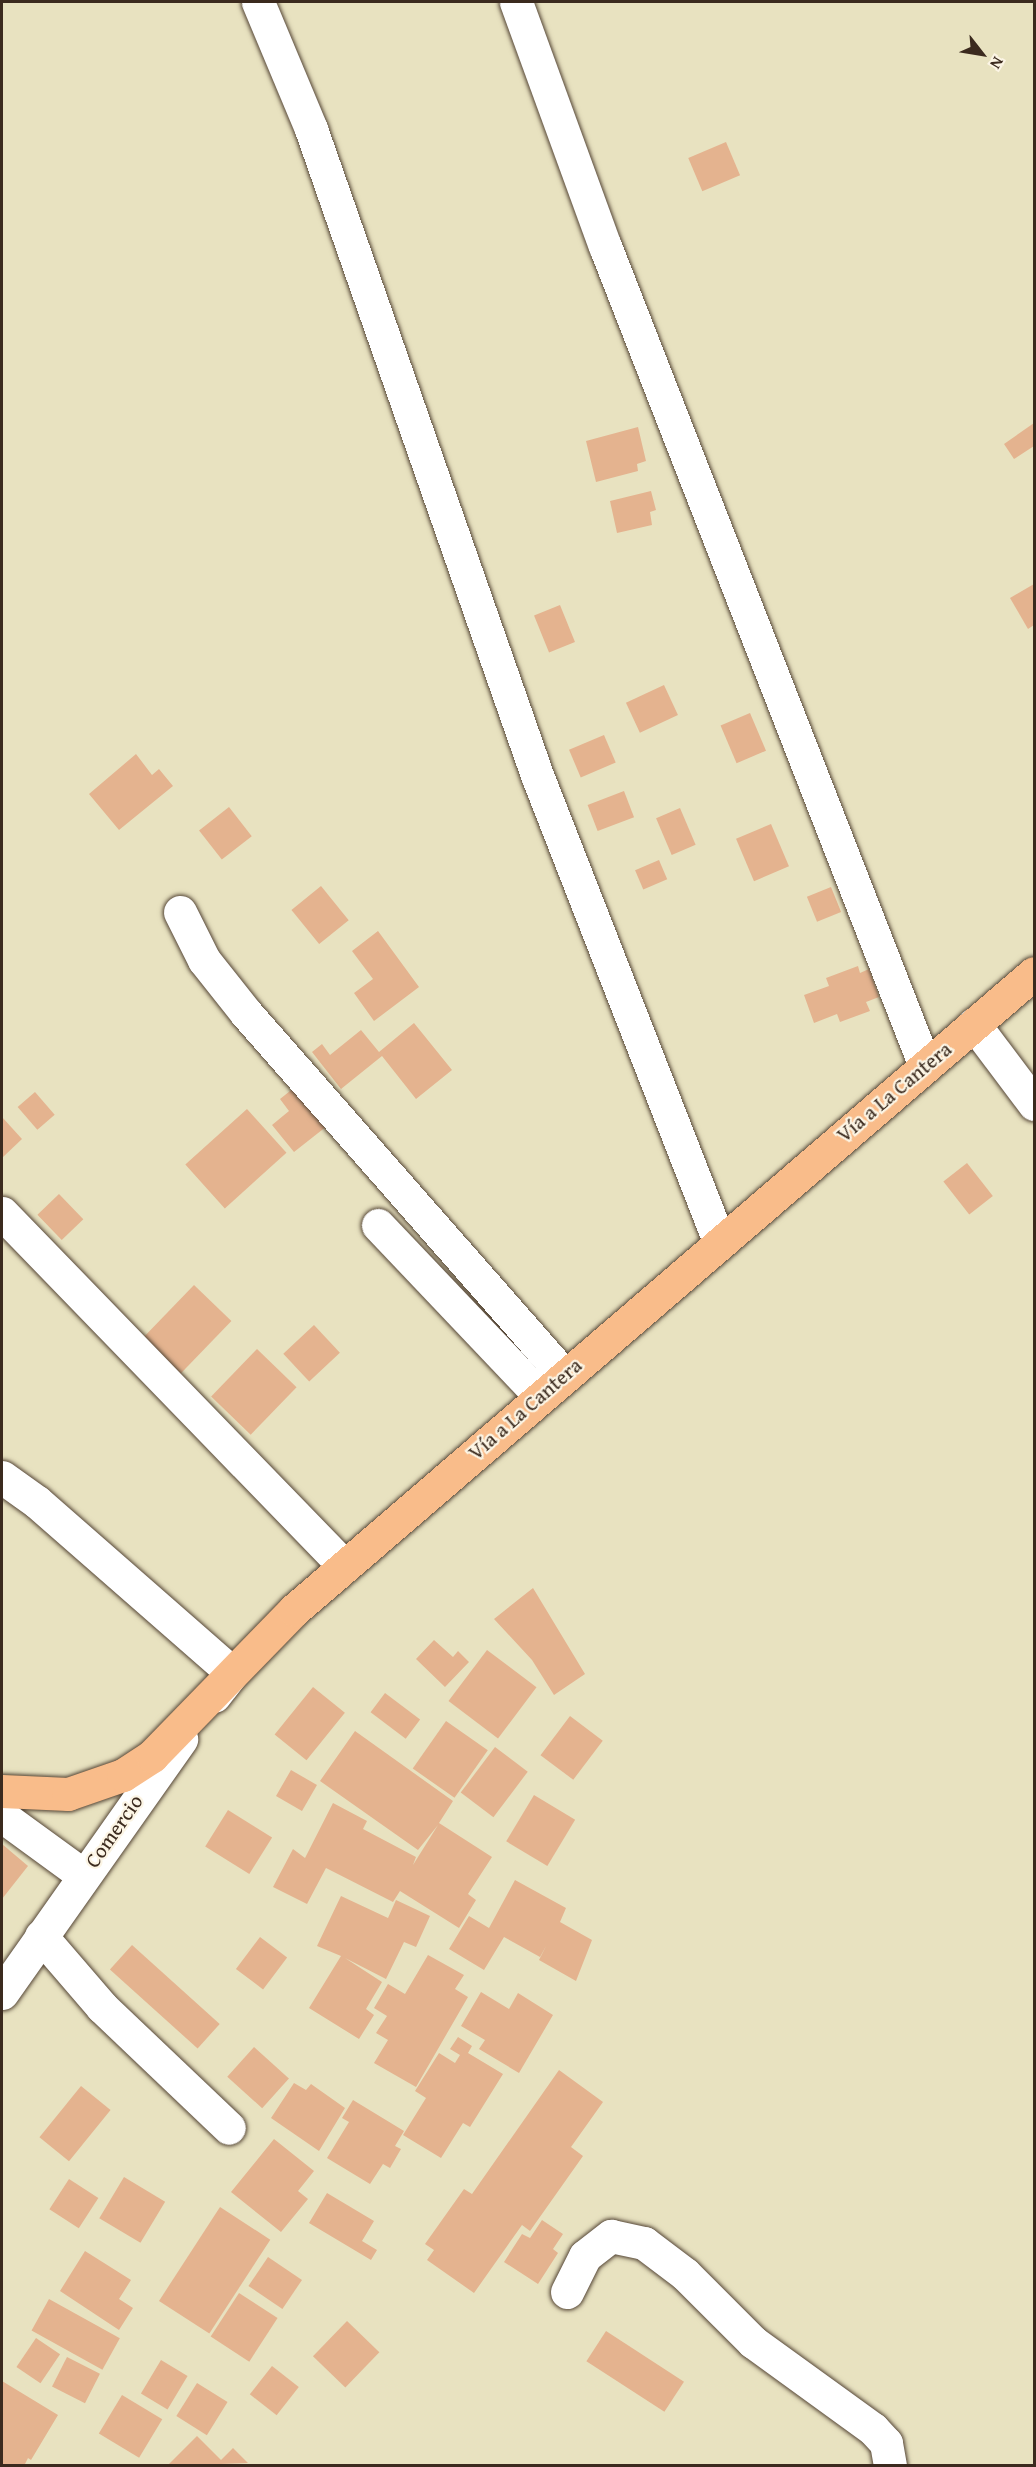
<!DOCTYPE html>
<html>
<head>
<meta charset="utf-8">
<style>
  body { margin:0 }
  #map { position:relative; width:1036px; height:2467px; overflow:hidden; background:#e8e2c0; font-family:"Gentium Book Plus",serif }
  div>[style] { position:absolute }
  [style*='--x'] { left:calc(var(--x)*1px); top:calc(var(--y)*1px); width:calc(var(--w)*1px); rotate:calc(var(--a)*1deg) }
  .building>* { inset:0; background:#e4b38f; transform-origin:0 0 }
  .roads { filter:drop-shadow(0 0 2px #554636) drop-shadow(0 0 2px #554636) }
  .minor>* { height:33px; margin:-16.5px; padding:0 16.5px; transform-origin:16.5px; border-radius:16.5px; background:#fff }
  .major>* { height:33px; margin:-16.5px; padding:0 16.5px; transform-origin:16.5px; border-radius:16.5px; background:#f9bc8a }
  span { translate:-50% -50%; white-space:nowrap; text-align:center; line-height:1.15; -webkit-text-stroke:4.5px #fcf5e5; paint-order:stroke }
  .street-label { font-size:21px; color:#3b2a1e }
  .frame { position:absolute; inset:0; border:3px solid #3b2a1e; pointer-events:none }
  .north { position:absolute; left:952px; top:24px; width:60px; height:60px; -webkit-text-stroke:4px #fcf5e5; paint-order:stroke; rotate:121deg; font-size:16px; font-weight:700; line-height:24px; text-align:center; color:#3b2a1e }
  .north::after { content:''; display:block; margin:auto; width:21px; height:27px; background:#3b2a1e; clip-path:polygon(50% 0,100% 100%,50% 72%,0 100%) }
</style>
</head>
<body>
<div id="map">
  <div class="building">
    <i style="left:726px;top:142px;width:36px;height:41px;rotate:67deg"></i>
    <i style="clip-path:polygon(1034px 423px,1034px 446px,1014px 459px,1004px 444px)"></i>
    <i style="clip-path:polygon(638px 427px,646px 461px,637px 464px,638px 471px,596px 482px,586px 441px)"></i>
    <i style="clip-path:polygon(651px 491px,656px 510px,650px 512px,652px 525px,617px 533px,610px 501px)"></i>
    <i style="clip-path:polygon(1034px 584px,1034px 625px,1028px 629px,1010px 598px)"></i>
    <i style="left:560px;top:605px;width:40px;height:28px;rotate:68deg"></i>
    <i style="left:664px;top:685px;width:33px;height:42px;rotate:65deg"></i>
    <i style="left:750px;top:713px;width:41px;height:32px;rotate:67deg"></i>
    <i style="left:604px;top:735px;width:30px;height:38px;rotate:67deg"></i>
    <i style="clip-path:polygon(136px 754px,152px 775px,159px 769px,173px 786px,119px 830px,89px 794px)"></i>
    <i style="left:624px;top:791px;width:28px;height:39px;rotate:69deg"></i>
    <i style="left:229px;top:807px;width:37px;height:38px;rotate:52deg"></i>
    <i style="left:680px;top:808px;width:40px;height:26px;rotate:67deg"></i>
    <i style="left:771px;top:824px;width:46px;height:38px;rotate:67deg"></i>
    <i style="left:659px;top:860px;width:21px;height:26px;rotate:67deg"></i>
    <i style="left:321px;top:886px;width:44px;height:38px;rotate:51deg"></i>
    <i style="left:831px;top:887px;width:27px;height:26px;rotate:68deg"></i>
    <i style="clip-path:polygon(378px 931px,419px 987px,374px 1021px,354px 993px,373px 979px,352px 951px)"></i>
    <i style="clip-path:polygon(858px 966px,860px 973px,869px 969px,879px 997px,866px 1002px,870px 1011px,840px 1022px,837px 1014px,814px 1023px,804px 995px,829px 986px,826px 978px)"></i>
    <i style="clip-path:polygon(414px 1023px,452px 1070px,416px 1099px,382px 1056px,341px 1089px,312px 1052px,322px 1044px,330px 1055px,361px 1030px,379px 1052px)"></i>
    <i style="clip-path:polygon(295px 1087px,327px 1126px,294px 1152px,272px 1125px,289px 1111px,280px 1099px)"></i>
    <i style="left:35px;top:1092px;width:30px;height:23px;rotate:49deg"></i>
    <i style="left:247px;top:1109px;width:59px;height:83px;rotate:48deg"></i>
    <i style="clip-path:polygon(2px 1117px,22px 1139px,2px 1158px)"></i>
    <i style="left:967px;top:1163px;width:42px;height:30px;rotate:52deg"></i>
    <i style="left:59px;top:1194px;width:35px;height:30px;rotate:46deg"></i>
    <i style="left:194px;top:1285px;width:52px;height:74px;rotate:44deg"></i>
    <i style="left:314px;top:1325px;width:38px;height:42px;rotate:47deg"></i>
    <i style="left:257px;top:1349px;width:55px;height:66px;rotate:44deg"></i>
    <i style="clip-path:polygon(533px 1588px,585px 1674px,554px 1695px,532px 1660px,494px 1619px)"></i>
    <i style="clip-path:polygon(434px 1640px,453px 1657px,458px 1651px,469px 1662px,445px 1687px,416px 1659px)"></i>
    <i style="left:487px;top:1650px;width:62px;height:64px;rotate:37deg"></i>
    <i style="left:313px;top:1687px;width:41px;height:61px;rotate:39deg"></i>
    <i style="left:385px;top:1693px;width:44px;height:24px;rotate:37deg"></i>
    <i style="left:570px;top:1716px;width:41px;height:49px;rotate:37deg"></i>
    <i style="left:446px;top:1721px;width:51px;height:58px;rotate:35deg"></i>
    <i style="clip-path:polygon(355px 1731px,453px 1801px,439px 1823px,492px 1857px,468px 1894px,476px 1900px,459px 1928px,400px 1891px,393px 1902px,326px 1868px,307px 1904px,273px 1887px,293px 1849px,305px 1858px,333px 1803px,367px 1821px,363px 1829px,416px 1857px,413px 1865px,438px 1825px,418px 1850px,320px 1781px)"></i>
    <i style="left:495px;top:1747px;width:41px;height:57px;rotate:37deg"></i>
    <i style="left:291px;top:1770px;width:30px;height:30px;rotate:30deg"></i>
    <i style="left:534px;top:1795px;width:48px;height:54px;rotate:31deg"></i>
    <i style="left:228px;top:1810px;width:52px;height:43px;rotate:32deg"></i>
    <i style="clip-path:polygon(2px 1844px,28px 1866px,2px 1899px)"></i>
    <i style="clip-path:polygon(515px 1880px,566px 1908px,560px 1922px,592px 1940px,576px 1981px,539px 1960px,546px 1946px,540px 1957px,504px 1937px,484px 1970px,449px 1949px,469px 1916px,489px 1928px)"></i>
    <i style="clip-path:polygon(341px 1896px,388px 1918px,396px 1900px,430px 1916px,416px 1947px,404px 1942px,386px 1979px,345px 1958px,382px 1982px,366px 2009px,374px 2015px,359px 2039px,309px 2008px,341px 1956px,317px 1946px)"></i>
    <i style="left:260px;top:1937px;width:34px;height:40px;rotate:37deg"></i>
    <i style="left:132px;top:1945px;width:118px;height:33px;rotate:42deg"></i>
    <i style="clip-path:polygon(428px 1955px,464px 1975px,455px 1989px,468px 1997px,416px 2087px,374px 2063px,388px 2040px,376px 2033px,387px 2016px,374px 2008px,388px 1984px,405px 1994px)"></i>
    <i style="clip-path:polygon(481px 1992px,509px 2009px,518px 1993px,553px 2015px,519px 2073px,479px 2049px,485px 2040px,461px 2026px)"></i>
    <i style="clip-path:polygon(458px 2037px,472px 2046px,468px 2053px,503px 2074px,470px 2127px,463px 2123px,441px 2158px,403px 2135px,426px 2098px,415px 2091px,439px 2053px,455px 2063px,460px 2055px,450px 2049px)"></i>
    <i style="left:254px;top:2047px;width:47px;height:40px;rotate:42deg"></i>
    <i style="clip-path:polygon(559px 2070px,603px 2102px,571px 2147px,583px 2156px,530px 2231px,522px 2225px,474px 2293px,427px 2260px,434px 2250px,425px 2244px,464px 2189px,472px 2194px)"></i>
    <i style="clip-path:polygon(294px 2083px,306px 2090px,311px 2084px,345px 2108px,319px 2151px,271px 2118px)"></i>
    <i style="left:81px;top:2086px;width:38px;height:66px;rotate:39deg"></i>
    <i style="clip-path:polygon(353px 2100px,404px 2131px,395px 2146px,401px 2149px,390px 2168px,383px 2164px,370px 2184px,327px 2158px,349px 2122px,342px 2118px)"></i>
    <i style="clip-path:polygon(274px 2139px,314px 2171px,298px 2191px,308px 2199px,281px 2232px,231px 2192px)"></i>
    <i style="left:124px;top:2177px;width:48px;height:48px;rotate:31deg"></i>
    <i style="left:69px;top:2179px;width:35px;height:36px;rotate:33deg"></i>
    <i style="clip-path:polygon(327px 2193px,374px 2221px,362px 2241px,377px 2250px,371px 2260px,309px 2223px)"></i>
    <i style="left:220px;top:2207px;width:60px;height:112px;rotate:33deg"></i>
    <i style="clip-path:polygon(542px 2220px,563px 2234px,553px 2249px,558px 2253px,538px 2284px,504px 2262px,522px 2234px,530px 2238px)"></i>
    <i style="clip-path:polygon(85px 2251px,131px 2280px,119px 2299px,133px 2308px,119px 2330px,60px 2291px)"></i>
    <i style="left:268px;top:2257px;width:41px;height:35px;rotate:34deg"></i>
    <i style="left:239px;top:2293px;width:46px;height:52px;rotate:33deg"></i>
    <i style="left:49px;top:2299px;width:81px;height:36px;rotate:29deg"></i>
    <i style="left:347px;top:2321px;width:45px;height:49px;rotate:44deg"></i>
    <i style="left:606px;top:2331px;width:93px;height:36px;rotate:33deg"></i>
    <i style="left:36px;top:2338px;width:29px;height:35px;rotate:34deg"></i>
    <i style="left:67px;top:2357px;width:37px;height:33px;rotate:27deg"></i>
    <i style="left:161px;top:2360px;width:31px;height:39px;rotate:31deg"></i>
    <i style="left:272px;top:2366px;width:34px;height:36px;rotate:38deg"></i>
    <i style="clip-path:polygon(2px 2381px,58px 2415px,31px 2460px,28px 2458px,24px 2466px,2px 2466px)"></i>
    <i style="left:197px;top:2383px;width:36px;height:39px;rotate:32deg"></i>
    <i style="left:122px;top:2395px;width:47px;height:45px;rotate:31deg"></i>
    <i style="clip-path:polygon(197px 2436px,221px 2460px,233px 2448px,248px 2463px,167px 2466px)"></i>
  </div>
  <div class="roads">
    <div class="minor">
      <i style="--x:258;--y:2;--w:138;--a:67.3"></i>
      <i style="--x:311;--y:129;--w:684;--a:70.72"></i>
      <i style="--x:537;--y:775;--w:500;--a:68.67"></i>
      <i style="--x:516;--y:2;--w:260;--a:70"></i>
      <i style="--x:605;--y:246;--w:880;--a:68.68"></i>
      <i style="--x:180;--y:912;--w:54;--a:63.4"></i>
      <i style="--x:204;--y:960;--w:68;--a:51.6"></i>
      <i style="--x:246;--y:1013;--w:482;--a:48.7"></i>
      <i style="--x:974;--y:1024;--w:100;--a:53.1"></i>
      <i style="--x:2;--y:1213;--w:492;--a:45.9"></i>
      <i style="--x:378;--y:1225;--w:236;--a:46.5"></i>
      <i style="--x:2;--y:1477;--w:43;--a:35.5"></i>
      <i style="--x:37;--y:1502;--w:259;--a:41.2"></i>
      <i style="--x:232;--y:1673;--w:29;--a:128"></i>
      <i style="--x:2;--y:1816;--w:100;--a:36.1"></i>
      <i style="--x:41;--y:1936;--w:94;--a:49.3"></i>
      <i style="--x:102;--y:2007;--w:175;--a:43.6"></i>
      <i style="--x:2;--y:1993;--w:311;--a:-54.8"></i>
      <i style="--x:567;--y:2292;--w:40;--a:-63.4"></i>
      <i style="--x:585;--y:2256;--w:33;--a:-38"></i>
      <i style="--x:611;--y:2236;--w:34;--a:12"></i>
      <i style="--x:644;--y:2243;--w:51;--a:37.1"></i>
      <i style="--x:685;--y:2274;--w:96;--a:45"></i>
      <i style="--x:753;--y:2342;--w:148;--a:35.9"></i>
      <i style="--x:873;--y:2429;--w:19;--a:47"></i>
      <i style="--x:886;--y:2443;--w:23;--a:80"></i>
    </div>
    <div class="major">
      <i style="--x:2;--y:1791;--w:66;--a:2.6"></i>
      <i style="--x:68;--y:1794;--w:58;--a:-19.1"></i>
      <i style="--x:123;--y:1775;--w:35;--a:-33"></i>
      <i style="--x:152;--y:1756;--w:204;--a:-45.8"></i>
      <i style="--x:294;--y:1610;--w:976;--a:-40.72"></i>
    </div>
  </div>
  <div class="street-label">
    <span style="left:894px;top:1092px;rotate:-40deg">Vía a La Cantera</span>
    <span style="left:525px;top:1409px;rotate:-41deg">Vía a La Cantera</span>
    <span style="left:114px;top:1831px;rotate:-55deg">Comercio</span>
  </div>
  <div class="frame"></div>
  <div class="north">N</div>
</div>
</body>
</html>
